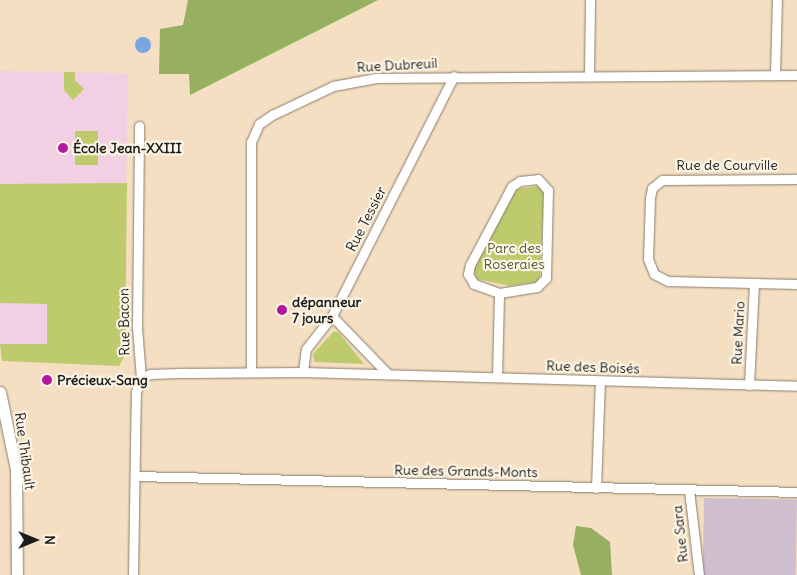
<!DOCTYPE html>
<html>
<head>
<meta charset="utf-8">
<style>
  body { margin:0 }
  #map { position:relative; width:797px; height:575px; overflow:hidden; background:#f5dfc2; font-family:Delius,sans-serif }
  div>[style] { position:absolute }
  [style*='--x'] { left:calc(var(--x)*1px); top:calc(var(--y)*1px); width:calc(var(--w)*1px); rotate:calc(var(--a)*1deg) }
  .built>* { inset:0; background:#f2cfe2; transform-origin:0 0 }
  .industrial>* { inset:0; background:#cfbdd0; transform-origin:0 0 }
  .green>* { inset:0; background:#bdcb6d; transform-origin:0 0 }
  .forest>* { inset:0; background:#96af60 }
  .water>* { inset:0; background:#78a6e1 }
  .round { border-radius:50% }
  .roads { filter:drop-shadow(0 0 1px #887e6f) drop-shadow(0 0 1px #887e6f) }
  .minor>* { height:9px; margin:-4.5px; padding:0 4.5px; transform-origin:4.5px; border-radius:4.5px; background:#fff }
  .tertiary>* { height:11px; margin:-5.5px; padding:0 5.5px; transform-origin:5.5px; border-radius:5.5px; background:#fff }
  .dots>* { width:14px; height:14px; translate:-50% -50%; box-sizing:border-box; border:2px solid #fcf5e5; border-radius:50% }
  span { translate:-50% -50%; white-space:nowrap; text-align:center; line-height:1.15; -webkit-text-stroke:4.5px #fcf5e5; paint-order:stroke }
  .street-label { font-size:14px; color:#1c1c1c }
  .poi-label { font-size:14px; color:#1c1c1c; font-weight:700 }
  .left { translate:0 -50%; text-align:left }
  .park-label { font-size:14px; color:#545938 }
  .north { position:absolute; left:10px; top:515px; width:50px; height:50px; -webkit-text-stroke:4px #fcf5e5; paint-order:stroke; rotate:90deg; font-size:14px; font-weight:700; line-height:20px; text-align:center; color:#1c1c1c }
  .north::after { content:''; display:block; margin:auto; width:18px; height:22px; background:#1c1c1c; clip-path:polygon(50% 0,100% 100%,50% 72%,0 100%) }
</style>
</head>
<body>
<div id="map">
  <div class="built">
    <i style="left:0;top:71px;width:128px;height:113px;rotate:1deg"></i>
    <i style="left:0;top:303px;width:80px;height:41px;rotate:1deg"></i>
  </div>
  <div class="industrial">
    <i style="left:704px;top:498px;width:93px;height:78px;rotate:1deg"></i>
  </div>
  <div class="green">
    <i style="clip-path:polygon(64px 72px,75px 72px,75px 80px,84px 89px,73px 100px,64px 90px)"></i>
    <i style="left:75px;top:131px;width:23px;height:34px"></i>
    <i style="clip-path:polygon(127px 183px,125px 355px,119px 366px,2px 361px,0 344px,47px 344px,47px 304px,0 303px,0 184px)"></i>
    <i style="clip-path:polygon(540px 186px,544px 191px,540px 277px,536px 282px,511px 286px,476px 279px,474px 268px,516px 189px)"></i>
    <i style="clip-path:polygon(334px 331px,339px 333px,364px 364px,314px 362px,313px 354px)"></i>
  </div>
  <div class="forest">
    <i style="clip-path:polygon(188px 0,378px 0,190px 95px,189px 74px,159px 74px,160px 29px,183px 25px)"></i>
    <i style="clip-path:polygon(576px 526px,591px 528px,610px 542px,612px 575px,581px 575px,573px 545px)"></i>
  </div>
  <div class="water">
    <i class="round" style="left:135px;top:37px;width:16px;height:16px"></i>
  </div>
  <div class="roads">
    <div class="minor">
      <i style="--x:589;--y:74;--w:74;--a:-89.2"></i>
      <i style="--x:775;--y:74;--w:74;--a:-88.5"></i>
      <i style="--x:538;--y:179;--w:15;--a:48"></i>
      <i style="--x:548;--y:190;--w:88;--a:91.3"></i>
      <i style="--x:546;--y:278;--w:13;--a:135"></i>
      <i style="--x:537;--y:287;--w:38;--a:171"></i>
      <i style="--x:499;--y:293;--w:27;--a:-160"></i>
      <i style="--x:474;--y:284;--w:12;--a:-121"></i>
      <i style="--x:468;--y:274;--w:9;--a:-77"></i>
      <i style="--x:470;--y:265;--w:89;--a:-62"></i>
      <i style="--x:512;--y:186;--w:9;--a:-32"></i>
      <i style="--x:520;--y:181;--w:18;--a:-6"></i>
      <i style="--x:797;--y:179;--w:135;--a:179.6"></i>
      <i style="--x:662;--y:180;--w:13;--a:141"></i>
      <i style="--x:652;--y:188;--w:10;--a:101"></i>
      <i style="--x:650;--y:198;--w:61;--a:91.9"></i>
      <i style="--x:648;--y:259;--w:16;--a:68"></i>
      <i style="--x:654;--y:274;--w:16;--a:27"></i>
      <i style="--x:668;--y:281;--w:129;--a:1.3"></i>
      <i style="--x:332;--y:316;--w:81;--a:46"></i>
      <i style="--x:251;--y:372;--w:230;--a:-90"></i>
      <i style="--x:251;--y:142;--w:20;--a:-66"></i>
      <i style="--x:259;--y:124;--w:16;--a:-35"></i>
      <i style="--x:272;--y:115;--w:68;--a:-25.4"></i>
      <i style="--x:333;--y:86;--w:44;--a:-10.5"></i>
      <i style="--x:376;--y:78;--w:421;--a:-0.4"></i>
      <i style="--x:303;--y:372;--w:23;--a:-83"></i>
      <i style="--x:306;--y:349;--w:42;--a:-51.8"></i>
      <i style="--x:332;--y:316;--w:269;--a:-63.1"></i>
      <i style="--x:497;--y:377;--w:84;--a:-88.6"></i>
      <i style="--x:141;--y:378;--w:10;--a:-24"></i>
      <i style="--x:150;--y:374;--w:37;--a:-2"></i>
      <i style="--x:187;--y:373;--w:116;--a:-0.5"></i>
      <i style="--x:303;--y:372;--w:494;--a:1.6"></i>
      <i style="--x:749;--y:385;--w:102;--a:-87.2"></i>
      <i style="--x:135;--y:476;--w:662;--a:1.38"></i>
      <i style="--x:596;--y:488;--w:107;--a:-87.9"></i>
      <i style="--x:689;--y:490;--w:86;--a:83.3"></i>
      <i style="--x:133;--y:575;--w:183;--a:-89.1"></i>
      <i style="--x:136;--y:392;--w:15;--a:-70"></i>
      <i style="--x:141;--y:378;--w:51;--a:-94.5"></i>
      <i style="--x:137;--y:327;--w:201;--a:-89.4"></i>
    </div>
    <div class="tertiary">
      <i style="--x:0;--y:392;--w:79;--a:78.3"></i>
      <i style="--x:16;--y:469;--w:106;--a:89.5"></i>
    </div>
  </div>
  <div class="dots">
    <i style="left:63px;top:148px;background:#b5179e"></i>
    <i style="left:282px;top:310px;background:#b5179e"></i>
    <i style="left:47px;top:380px;background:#b5179e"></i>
  </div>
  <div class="street-label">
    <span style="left:397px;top:65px;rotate:-3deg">Rue Dubreuil</span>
    <span style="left:727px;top:165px">Rue de Courville</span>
    <span style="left:366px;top:219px;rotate:-63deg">Rue Tessier</span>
    <span style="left:124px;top:322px;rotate:-91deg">Rue Bacon</span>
    <span style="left:738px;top:333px;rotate:-87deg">Rue Mario</span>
    <span style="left:593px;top:367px;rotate:2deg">Rue des Boisés</span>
    <span style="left:25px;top:451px;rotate:82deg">Rue Thibault</span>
    <span style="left:466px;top:471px;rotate:1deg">Rue des Grands-Monts</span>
    <span style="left:680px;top:534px;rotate:-96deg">Rue Sara</span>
  </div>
  <div class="poi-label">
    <span class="left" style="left:73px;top:148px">École Jean-XXIII</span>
    <span class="left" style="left:292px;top:310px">dépanneur<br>7 jours</span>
    <span class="left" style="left:57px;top:380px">Précieux-Sang</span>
  </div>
  <div class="park-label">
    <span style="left:514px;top:256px">Parc des<br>Roseraies</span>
  </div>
  <div class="north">N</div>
</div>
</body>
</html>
